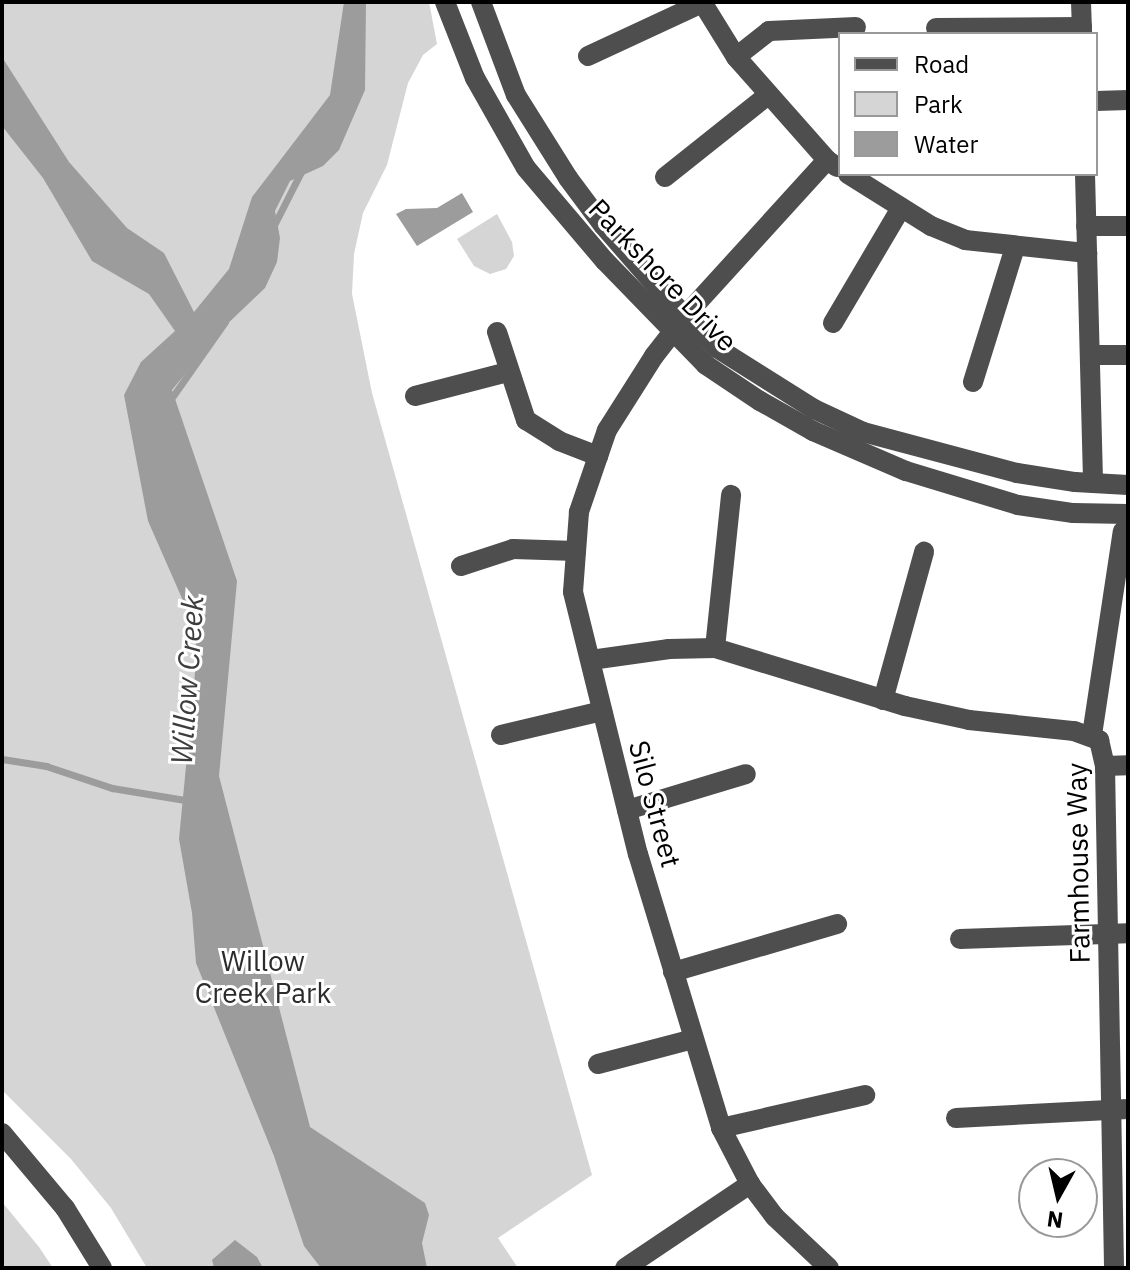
<!DOCTYPE html>
<html>
<head>
<meta charset="utf-8">
<style>
  body { margin:0 }
  #map { position:relative; width:1130px; height:1270px; overflow:hidden; background:#fff; font-family:"IBM Plex Sans",sans-serif }
  div>[style] { position:absolute }
  [style*='--x'] { left:calc(var(--x)*1px); top:calc(var(--y)*1px); width:calc(var(--w)*1px); rotate:calc(var(--a)*1deg) }
  .green>* { inset:0; background:#d5d5d5 }
  .water>* { inset:0; background:#9c9c9c }
  .stream>* { height:7px; margin:-3.5px; padding:0 3.5px; transform-origin:3.5px; border-radius:3.5px; background:#9c9c9c }
  .minor>* { height:20px; margin:-10px; padding:0 10px; transform-origin:10px; border-radius:10px; background:#4e4e4e }
  span { translate:-50% -50%; white-space:nowrap; text-align:center; line-height:1.15; -webkit-text-stroke:6px #fff; paint-order:stroke }
  .street-label { font-size:28px; color:#000 }
  .park-label { font-size:28px; color:#2c2c2c }
  .water-label { font-size:30px; color:#3d3d3d; font-style:italic }
  .frame { position:absolute; inset:0; border:4px solid #000; pointer-events:none }
  .legend { position:absolute; left:838px; top:32px; width:260px; height:144px; box-sizing:border-box; background:#fff; border:2px solid #999; margin:0; padding:10px 14px; list-style:none; font-size:24px; color:#000 }
  .legend li { display:flex; align-items:center; gap:16px; height:40px }
  .legend b { width:40px; border:2px solid #999 }
  .north { position:absolute; left:1018px; top:1158px; width:80px; height:80px; box-sizing:border-box; background:#fff; border:2px solid #999; border-radius:50%; rotate:188deg; font-size:22px; font-weight:700; line-height:32px; text-align:center; color:#000 }
  .north::after { content:''; display:block; margin:auto; width:28px; height:36px; background:#000; clip-path:polygon(50% 0,100% 100%,50% 72%,0 100%) }
</style>
</head>
<body>
<div id="map">
  <div class="green">
    <i style="clip-path:polygon(2px 2px,429px 2px,437px 44px,423px 55px,408px 83px,387px 165px,363px 213px,354px 254px,352px 294px,372px 393px,592px 1175px,498px 1238px,518px 1268px,147px 1268px,111px 1208px,71px 1159px,2px 1090px)"></i>
    <i style="clip-path:polygon(497px 214px,512px 242px,514px 256px,506px 269px,490px 274px,474px 266px,457px 239px)"></i>
    <i style="clip-path:polygon(2px 1202px,39px 1247px,53px 1268px,2px 1268px)"></i>
  </div>
  <div class="water">
    <i style="clip-path:polygon(344px 2px,366px 2px,365px 90px,339px 150px,323px 166px,290px 181px,275px 211px,280px 238px,277px 262px,265px 288px,221px 330px,172px 390px,237px 581px,219px 776px,310px 1127px,425px 1203px,429px 1215px,422px 1243px,427px 1268px,321px 1268px,304px 1246px,274px 1156px,196px 963px,192px 913px,179px 839px,197px 652px,192px 621px,148px 521px,124px 395px,141px 362px,175px 331px,149px 294px,92px 261px,43px 178px,2px 126px,2px 57px,69px 162px,127px 228px,164px 253px,194px 312px,229px 269px,252px 197px,330px 95px)"></i>
    <i style="clip-path:polygon(462px 193px,473px 212px,417px 246px,396px 214px,406px 209px,437px 208px)"></i>
    <i style="clip-path:polygon(235px 1240px,257px 1257px,263px 1268px,214px 1268px,212px 1260px)"></i>
  </div>
  <div class="stream">
    <i style="--x:272;--y:229;--w:68;--a:-63.1"></i>
    <i style="--x:168;--y:403;--w:99;--a:-54.9"></i>
    <i style="--x:2;--y:759;--w:45;--a:9"></i>
    <i style="--x:46;--y:766;--w:70;--a:18.4"></i>
    <i style="--x:112;--y:788;--w:80;--a:9.3"></i>
  </div>
  <div class="minor">
    <i style="--x:445;--y:2;--w:82;--a:68.5"></i>
    <i style="--x:475;--y:78;--w:103;--a:60.5"></i>
    <i style="--x:526;--y:168;--w:122;--a:49.7"></i>
    <i style="--x:605;--y:261;--w:145;--a:45.8"></i>
    <i style="--x:706;--y:365;--w:65;--a:33.7"></i>
    <i style="--x:760;--y:401;--w:61;--a:29.5"></i>
    <i style="--x:813;--y:431;--w:101;--a:23.3"></i>
    <i style="--x:906;--y:471;--w:117;--a:16.9"></i>
    <i style="--x:1018;--y:505;--w:56;--a:8.3"></i>
    <i style="--x:1073;--y:513;--w:55;--a:1"></i>
    <i style="--x:481;--y:2;--w:99;--a:69.4"></i>
    <i style="--x:516;--y:95;--w:98;--a:57.9"></i>
    <i style="--x:568;--y:178;--w:59;--a:53.3"></i>
    <i style="--x:603;--y:225;--w:84;--a:48.9"></i>
    <i style="--x:658;--y:288;--w:84;--a:45.5"></i>
    <i style="--x:717;--y:348;--w:115;--a:32.2"></i>
    <i style="--x:814;--y:409;--w:54;--a:25.1"></i>
    <i style="--x:863;--y:432;--w:159;--a:14.9"></i>
    <i style="--x:1017;--y:473;--w:59;--a:8.8"></i>
    <i style="--x:1075;--y:482;--w:53;--a:3.2"></i>
    <i style="--x:702;--y:2;--w:65;--a:58.3"></i>
    <i style="--x:736;--y:57;--w:137;--a:48.5"></i>
    <i style="--x:827;--y:160;--w:12;--a:35"></i>
    <i style="--x:1081;--y:2;--w:32;--a:88"></i>
    <i style="--x:936;--y:28;--w:146;--a:-0.4"></i>
    <i style="--x:588;--y:56;--w:126;--a:-24.9"></i>
    <i style="--x:736;--y:57;--w:42;--a:-38.2"></i>
    <i style="--x:769;--y:31;--w:87;--a:-2.6"></i>
    <i style="--x:1096;--y:101;--w:32;--a:-2"></i>
    <i style="--x:827;--y:160;--w:210;--a:132.3"></i>
    <i style="--x:686;--y:315;--w:52;--a:128"></i>
    <i style="--x:654;--y:356;--w:88;--a:122.4"></i>
    <i style="--x:607;--y:430;--w:87;--a:108.9"></i>
    <i style="--x:579;--y:512;--w:80;--a:94.3"></i>
    <i style="--x:573;--y:592;--w:270;--a:76.1"></i>
    <i style="--x:638;--y:854;--w:286;--a:73.1"></i>
    <i style="--x:721;--y:1128;--w:63;--a:62.6"></i>
    <i style="--x:750;--y:1184;--w:41;--a:52.9"></i>
    <i style="--x:775;--y:1217;--w:74;--a:43.4"></i>
    <i style="--x:848;--y:174;--w:98;--a:32.1"></i>
    <i style="--x:931;--y:226;--w:37;--a:22"></i>
    <i style="--x:965;--y:240;--w:123;--a:6.1"></i>
    <i style="--x:1085;--y:174;--w:309;--a:88.5"></i>
    <i style="--x:665;--y:177;--w:132;--a:-38.5"></i>
    <i style="--x:1086;--y:226;--w:42;--a:0"></i>
    <i style="--x:833;--y:323;--w:134;--a:-59.4"></i>
    <i style="--x:497;--y:332;--w:93;--a:71.8"></i>
    <i style="--x:526;--y:420;--w:39;--a:32"></i>
    <i style="--x:559;--y:441;--w:42;--a:21"></i>
    <i style="--x:1090;--y:355;--w:38;--a:0"></i>
    <i style="--x:973;--y:382;--w:141;--a:-72.7"></i>
    <i style="--x:415;--y:396;--w:96;--a:-14.5"></i>
    <i style="--x:461;--y:566;--w:55;--a:-18.1"></i>
    <i style="--x:513;--y:549;--w:63;--a:1.8"></i>
    <i style="--x:715;--y:648;--w:154;--a:-84"></i>
    <i style="--x:591;--y:660;--w:79;--a:-8"></i>
    <i style="--x:669;--y:649;--w:46;--a:-1.2"></i>
    <i style="--x:715;--y:648;--w:199;--a:17"></i>
    <i style="--x:905;--y:706;--w:66;--a:12.3"></i>
    <i style="--x:969;--y:720;--w:106;--a:6"></i>
    <i style="--x:1074;--y:731;--w:27;--a:20"></i>
    <i style="--x:1099;--y:740;--w:27;--a:77"></i>
    <i style="--x:1105;--y:766;--w:502;--a:88.97"></i>
    <i style="--x:883;--y:700;--w:154;--a:-74.5"></i>
    <i style="--x:501;--y:735;--w:104;--a:-13.4"></i>
    <i style="--x:1092;--y:735;--w:206;--a:-81.4"></i>
    <i style="--x:1105;--y:766;--w:23;--a:-2"></i>
    <i style="--x:627;--y:810;--w:124;--a:-16.8"></i>
    <i style="--x:960;--y:939;--w:168;--a:-2"></i>
    <i style="--x:673;--y:972;--w:171;--a:-16.3"></i>
    <i style="--x:598;--y:1064;--w:98;--a:-14.7"></i>
    <i style="--x:956;--y:1118;--w:172;--a:-3"></i>
    <i style="--x:721;--y:1128;--w:148;--a:-12.9"></i>
    <i style="--x:2;--y:1133;--w:98;--a:50"></i>
    <i style="--x:65;--y:1208;--w:70;--a:58.3"></i>
    <i style="--x:625;--y:1268;--w:151;--a:-33.9"></i>
  </div>
  <div class="street-label">
    <span style="left:663px;top:275px;rotate:46deg">Parkshore Drive</span>
    <span style="left:655px;top:804px;rotate:75deg">Silo Street</span>
    <span style="left:1078px;top:863px;rotate:-91deg">Farmhouse Way</span>
  </div>
  <div class="park-label">
    <span style="left:263px;top:977px">Willow<br>Creek Park</span>
  </div>
  <div class="water-label">
    <span style="left:187px;top:680px;rotate:-86deg">Willow Creek</span>
  </div>
  <div class="frame"></div>
  <ul class="legend">
  <li><b style="height:10px;background:#4e4e4e"></b>Road</li>
  <li><b style="height:22px;background:#d5d5d5"></b>Park</li>
  <li><b style="height:22px;background:#9c9c9c"></b>Water</li>
  </ul>
  <div class="north">N</div>
</div>
</body>
</html>
